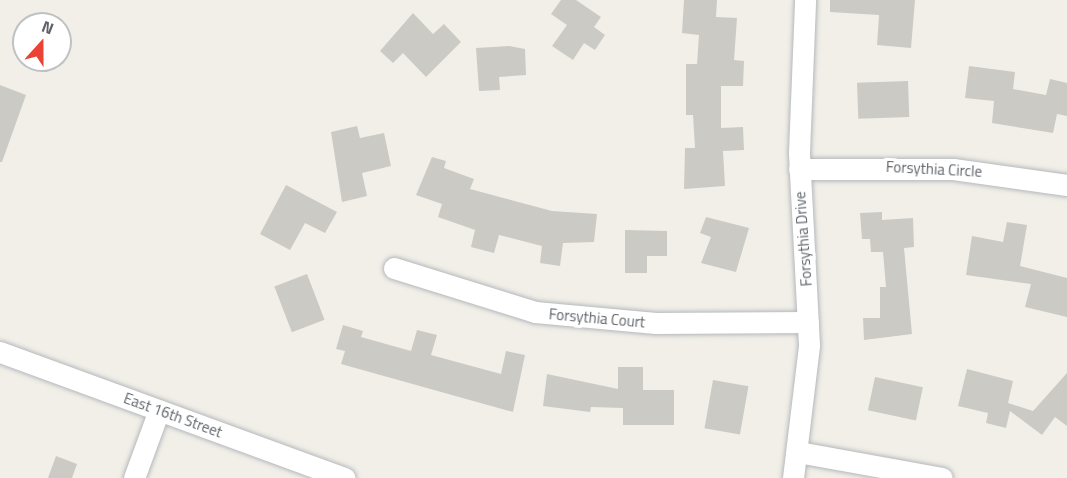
<!DOCTYPE html>
<html>
<head>
<meta charset="utf-8">
<style>
  body { margin:0 }
  #map { position:relative; width:1067px; height:478px; overflow:hidden; background:#f1efe8; font-family:"Titillium Web",sans-serif }
  div>[style] { position:absolute }
  [style*='--x'] { left:calc(var(--x)*1px); top:calc(var(--y)*1px); width:calc(var(--w)*1px); rotate:calc(var(--a)*1deg) }
  .building>* { inset:0; background:#cccac5; transform-origin:0 0 }
  .roads { filter:drop-shadow(0 0 2px #b5b8bc) drop-shadow(0 0 2px #b5b8bc) }
  .minor>* { height:21px; margin:-10.5px; padding:0 10.5px; transform-origin:10.5px; border-radius:10.5px; background:#fff }
  span { translate:-50% -50%; white-space:nowrap; text-align:center; line-height:1.15; -webkit-text-stroke:6px #fff; paint-order:stroke }
  .street-label { font-size:15px; color:#5f6368 }
  .north { position:absolute; left:12px; top:12px; width:60px; height:60px; box-sizing:border-box; background:#fff; border:2px solid #bfc1c3; border-radius:50%; rotate:21deg; font-size:16px; font-weight:700; line-height:24px; text-align:center; color:#5f6368 }
  .north::after { content:''; display:block; margin:auto; width:21px; height:27px; background:#ea4335; clip-path:polygon(50% 0,100% 100%,50% 72%,0 100%) }
</style>
</head>
<body>
<div id="map">
  <div class="building">
    <i style="clip-path:polygon(561px 0,576px 0,601px 17px,594px 27px,605px 35px,595px 50px,584px 43px,573px 60px,552px 46px,567px 25px,551px 14px)"></i>
    <i style="clip-path:polygon(684px 0,717px 0,716px 17px,737px 18px,734px 60px,744px 61px,743px 86px,721px 86px,721px 128px,743px 127px,744px 150px,723px 151px,725px 186px,684px 189px,685px 148px,695px 148px,693px 115px,686px 115px,686px 64px,697px 64px,699px 35px,682px 33px)"></i>
    <i style="clip-path:polygon(830px 0,915px 0,911px 48px,877px 45px,879px 15px,830px 12px)"></i>
    <i style="clip-path:polygon(413px 13px,433px 34px,444px 24px,461px 42px,426px 77px,403px 53px,393px 63px,380px 51px)"></i>
    <i style="clip-path:polygon(509px 46px,525px 49px,526px 75px,499px 77px,500px 90px,479px 91px,476px 48px)"></i>
    <i style="clip-path:polygon(969px 66px,1015px 72px,1013px 89px,1046px 95px,1050px 79px,1067px 83px,1067px 116px,1057px 114px,1053px 133px,992px 123px,994px 101px,965px 98px)"></i>
    <i style="left:908px;top:81px;width:36px;height:51px;rotate:88deg"></i>
    <i style="clip-path:polygon(0 85px,26px 95px,2px 162px,0 162px)"></i>
    <i style="clip-path:polygon(357px 126px,360px 138px,384px 133px,391px 166px,362px 173px,367px 196px,342px 202px,331px 132px)"></i>
    <i style="clip-path:polygon(432px 157px,446px 161px,444px 168px,474px 179px,470px 189px,552px 211px,597px 214px,594px 242px,563px 243px,560px 266px,540px 263px,542px 246px,499px 235px,494px 253px,471px 247px,475px 230px,438px 217px,442px 204px,416px 195px)"></i>
    <i style="clip-path:polygon(286px 185px,337px 212px,325px 233px,305px 223px,290px 250px,260px 234px)"></i>
    <i style="clip-path:polygon(882px 212px,882px 220px,913px 218px,914px 247px,904px 248px,912px 334px,864px 340px,863px 318px,880px 318px,880px 287px,886px 287px,883px 252px,871px 252px,870px 239px,862px 239px,860px 213px)"></i>
    <i style="clip-path:polygon(706px 217px,749px 228px,736px 272px,701px 263px,711px 237px,700px 233px)"></i>
    <i style="clip-path:polygon(1007px 222px,1027px 225px,1020px 266px,1067px 278px,1067px 317px,1025px 307px,1031px 284px,966px 275px,972px 236px,1003px 242px)"></i>
    <i style="clip-path:polygon(625px 230px,667px 231px,667px 256px,647px 256px,647px 273px,625px 273px)"></i>
    <i style="left:307px;top:274px;width:49px;height:35px;rotate:69deg"></i>
    <i style="clip-path:polygon(343px 325px,363px 331px,361px 337px,411px 351px,417px 330px,437px 335px,431px 355px,501px 374px,506px 351px,525px 355px,513px 412px,341px 364px,345px 351px,336px 349px)"></i>
    <i style="clip-path:polygon(618px 367px,643px 367px,643px 390px,674px 390px,674px 425px,623px 425px,623px 408px,591px 407px,590px 412px,543px 406px,547px 374px,618px 389px)"></i>
    <i style="clip-path:polygon(967px 369px,1013px 381px,1008px 403px,1033px 411px,1067px 373px,1067px 426px,1055px 417px,1042px 435px,1010px 411px,1006px 428px,986px 423px,988px 413px,958px 406px)"></i>
    <i style="left:875px;top:377px;width:49px;height:34px;rotate:12deg"></i>
    <i style="left:713px;top:380px;width:36px;height:49px;rotate:10deg"></i>
    <i style="clip-path:polygon(56px 456px,77px 464px,72px 478px,48px 478px)"></i>
  </div>
  <div class="roads">
    <div class="minor">
      <i style="--x:799;--y:169;--w:154;--a:0"></i>
      <i style="--x:953;--y:169;--w:115;--a:8"></i>
      <i style="--x:394;--y:268;--w:148;--a:17.3"></i>
      <i style="--x:535;--y:312;--w:121;--a:5.2"></i>
      <i style="--x:656;--y:323;--w:152;--a:-0.4"></i>
      <i style="--x:0;--y:352;--w:367;--a:20.1"></i>
      <i style="--x:798;--y:452;--w:146;--a:10.2"></i>
      <i style="--x:134;--y:478;--w:72;--a:-69.8"></i>
      <i style="--x:793;--y:478;--w:134;--a:-83.1"></i>
      <i style="--x:809;--y:345;--w:193;--a:-93"></i>
      <i style="--x:799;--y:152;--w:152;--a:-87.7"></i>
    </div>
  </div>
  <div class="street-label">
    <span style="left:934px;top:169px;rotate:3deg">Forsythia Circle</span>
    <span style="left:803px;top:239px;rotate:-94deg">Forsythia Drive</span>
    <span style="left:597px;top:318px;rotate:5deg">Forsythia Court</span>
    <span style="left:173px;top:415px;rotate:20deg">East 16th Street</span>
  </div>
  <div class="north">N</div>
</div>
</body>
</html>
